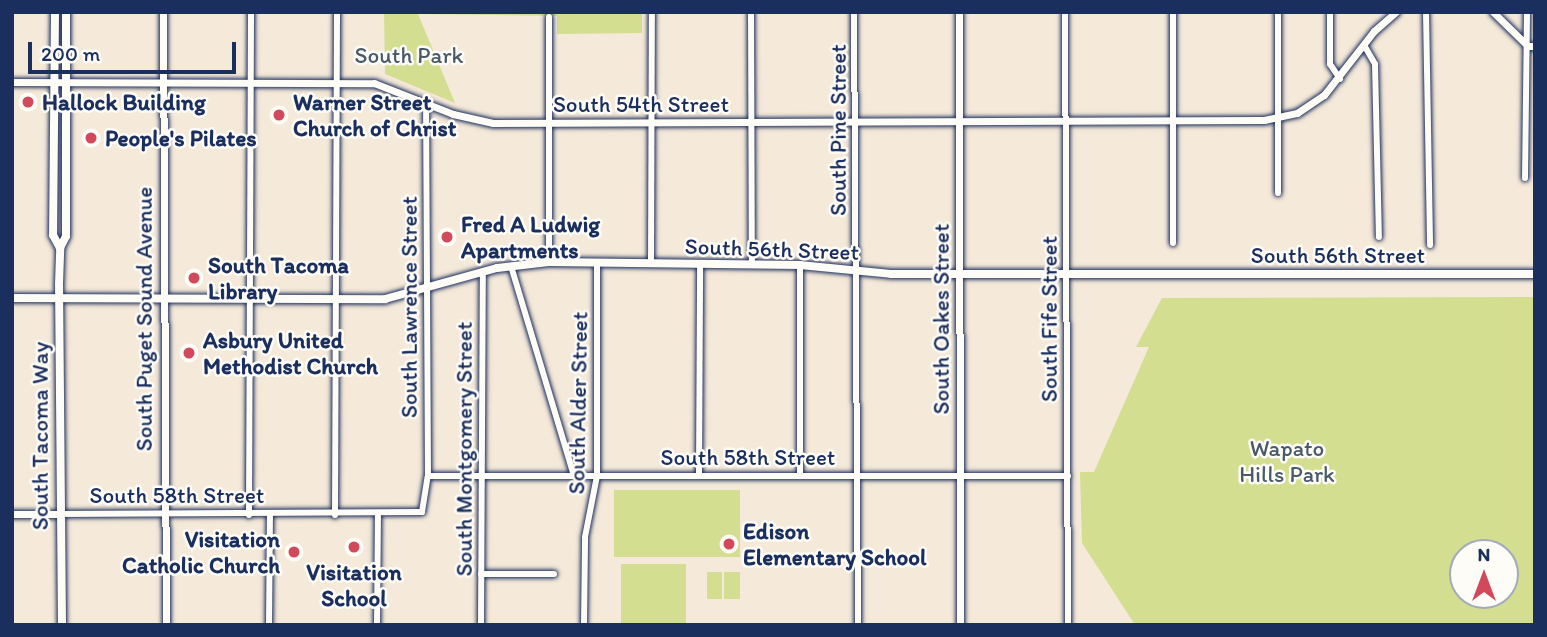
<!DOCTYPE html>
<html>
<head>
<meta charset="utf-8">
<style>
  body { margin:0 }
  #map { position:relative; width:1547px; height:637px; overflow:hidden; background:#f5e9d9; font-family:Itim,sans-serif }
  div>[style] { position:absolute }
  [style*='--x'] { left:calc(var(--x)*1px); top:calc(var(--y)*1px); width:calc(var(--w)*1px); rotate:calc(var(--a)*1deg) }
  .green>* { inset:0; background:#d3de91; transform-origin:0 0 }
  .roads { filter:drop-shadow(0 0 2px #1b2f5e) drop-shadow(0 0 2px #1b2f5e) }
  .minor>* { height:6px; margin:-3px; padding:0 3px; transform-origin:3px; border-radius:3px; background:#fdfcf7 }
  .tertiary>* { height:7px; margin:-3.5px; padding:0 3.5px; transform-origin:3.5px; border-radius:3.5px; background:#fdfcf7 }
  .secondary>* { height:8px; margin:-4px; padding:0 4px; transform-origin:4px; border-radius:4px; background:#fdfcf7 }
  .dots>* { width:19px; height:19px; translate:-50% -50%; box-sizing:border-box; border:4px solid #fdfcf7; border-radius:50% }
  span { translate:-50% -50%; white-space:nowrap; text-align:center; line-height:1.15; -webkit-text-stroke:5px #fdfcf7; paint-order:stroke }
  .park-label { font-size:23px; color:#495b6b }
  .poi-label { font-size:23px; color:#1b2f5e; font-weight:700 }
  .left { translate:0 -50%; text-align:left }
  .right { translate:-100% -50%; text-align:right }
  .street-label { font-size:23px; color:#1b2f5e }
  .frame { position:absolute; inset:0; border:14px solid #1b2f5e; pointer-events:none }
  .north { position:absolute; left:1449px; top:539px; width:70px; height:70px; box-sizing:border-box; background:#fdfcf7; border:2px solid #a3aaba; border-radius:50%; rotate:0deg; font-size:19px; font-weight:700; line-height:28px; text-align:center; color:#1b2f5e }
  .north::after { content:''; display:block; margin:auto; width:24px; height:32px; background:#d1495b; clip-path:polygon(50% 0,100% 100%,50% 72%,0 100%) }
  .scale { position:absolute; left:28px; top:42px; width:208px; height:32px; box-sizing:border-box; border:4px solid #1b2f5e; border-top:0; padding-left:9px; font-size:21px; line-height:24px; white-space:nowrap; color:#1b2f5e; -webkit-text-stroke:5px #fdfcf7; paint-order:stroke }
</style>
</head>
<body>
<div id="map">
  <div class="green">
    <i style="clip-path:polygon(384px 12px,642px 12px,642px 33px,557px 34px,557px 16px,418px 14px,455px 103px,385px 74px)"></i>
    <i style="clip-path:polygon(evenodd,1535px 297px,1535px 625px,1135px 625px,1082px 543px,1080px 472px,1094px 472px,1149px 347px,1136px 347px,1162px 298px,1535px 297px,1463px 553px,1505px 553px,1505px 595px,1463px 595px,1463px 553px)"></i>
    <i style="left:614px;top:490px;width:126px;height:67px"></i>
    <i style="left:621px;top:564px;width:65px;height:61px"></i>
    <i style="left:707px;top:572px;width:15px;height:27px"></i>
    <i style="left:724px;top:572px;width:16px;height:27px"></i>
  </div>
  <div class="roads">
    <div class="minor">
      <i style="--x:751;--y:12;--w:251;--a:89.8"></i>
      <i style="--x:854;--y:12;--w:613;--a:89.63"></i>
      <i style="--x:1065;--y:12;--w:613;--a:89.72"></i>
      <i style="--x:1330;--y:12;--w:52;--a:90"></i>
      <i style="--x:1330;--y:64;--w:18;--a:56"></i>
      <i style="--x:1426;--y:12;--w:233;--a:89"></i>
      <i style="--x:549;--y:17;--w:245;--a:90"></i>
      <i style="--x:1364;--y:45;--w:22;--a:60"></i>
      <i style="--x:1375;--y:64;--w:173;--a:88.7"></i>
      <i style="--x:1525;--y:178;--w:166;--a:-89.3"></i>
      <i style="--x:1278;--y:193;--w:181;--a:-90"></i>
      <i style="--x:1173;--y:243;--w:231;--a:-90"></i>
      <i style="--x:651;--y:264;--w:252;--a:-89.8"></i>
      <i style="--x:511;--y:266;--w:219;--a:73.3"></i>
      <i style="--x:428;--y:476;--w:640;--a:0"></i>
      <i style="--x:699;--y:476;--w:212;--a:-89.7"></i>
      <i style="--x:800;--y:476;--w:211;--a:-90"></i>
      <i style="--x:59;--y:514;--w:363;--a:-0.3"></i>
      <i style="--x:422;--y:512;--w:36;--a:-81"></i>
      <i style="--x:428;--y:476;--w:374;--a:-90.3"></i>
      <i style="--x:249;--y:515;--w:503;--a:-89.77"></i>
      <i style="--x:335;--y:515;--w:503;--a:-89.77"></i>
      <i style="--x:481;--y:574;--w:73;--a:0"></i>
      <i style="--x:269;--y:625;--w:110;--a:-89.5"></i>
      <i style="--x:377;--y:625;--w:110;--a:-89.5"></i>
      <i style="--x:481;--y:625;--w:352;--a:-89.7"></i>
      <i style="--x:584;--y:625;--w:88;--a:-89.3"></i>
      <i style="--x:585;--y:537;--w:62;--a:-78.9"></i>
      <i style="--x:597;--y:476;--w:212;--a:-90"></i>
    </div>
    <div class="tertiary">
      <i style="--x:163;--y:12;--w:613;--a:89.72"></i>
      <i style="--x:959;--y:12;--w:613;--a:89.91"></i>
      <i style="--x:1493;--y:12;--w:49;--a:44.2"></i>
      <i style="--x:1528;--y:46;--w:7;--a:0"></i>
      <i style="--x:12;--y:82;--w:362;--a:0.2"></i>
      <i style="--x:374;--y:83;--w:85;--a:21.4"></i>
      <i style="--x:453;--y:114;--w:41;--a:12.7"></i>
      <i style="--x:493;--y:123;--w:771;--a:-0.22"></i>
      <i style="--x:1264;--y:120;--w:34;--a:-12"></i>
      <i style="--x:1297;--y:113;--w:32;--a:-34"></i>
      <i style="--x:1324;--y:95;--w:81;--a:-52"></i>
      <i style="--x:1374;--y:31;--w:29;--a:-41"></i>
      <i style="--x:12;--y:514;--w:47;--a:0"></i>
    </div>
    <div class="secondary">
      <i style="--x:55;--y:12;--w:223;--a:90.5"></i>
      <i style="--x:53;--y:235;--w:15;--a:62"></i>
      <i style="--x:12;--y:298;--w:373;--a:0.2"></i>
      <i style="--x:385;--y:299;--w:116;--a:-15.5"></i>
      <i style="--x:497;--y:268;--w:52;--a:-6.6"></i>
      <i style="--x:549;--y:262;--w:251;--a:0.7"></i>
      <i style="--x:800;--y:265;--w:91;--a:5.6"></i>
      <i style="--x:891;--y:274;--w:644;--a:0"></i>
      <i style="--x:62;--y:625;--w:341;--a:-90.5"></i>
      <i style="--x:59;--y:284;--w:36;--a:-88"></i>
      <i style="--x:60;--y:248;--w:13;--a:-63"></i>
      <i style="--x:66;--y:236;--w:224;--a:-90"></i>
    </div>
  </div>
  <div class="dots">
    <i style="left:28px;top:102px;background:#d1495b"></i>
    <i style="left:279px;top:115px;background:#d1495b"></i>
    <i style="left:91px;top:138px;background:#d1495b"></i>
    <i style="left:447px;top:237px;background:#d1495b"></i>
    <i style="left:194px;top:278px;background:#d1495b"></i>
    <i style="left:189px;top:353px;background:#d1495b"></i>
    <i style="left:729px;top:544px;background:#d1495b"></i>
    <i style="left:354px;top:547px;background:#d1495b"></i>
    <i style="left:294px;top:552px;background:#d1495b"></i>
  </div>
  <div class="park-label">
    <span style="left:409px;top:55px">South Park</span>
    <span style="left:1287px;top:461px">Wapato<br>Hills Park</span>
  </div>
  <div class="poi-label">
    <span class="left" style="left:42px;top:102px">Hallock Building</span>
    <span class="left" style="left:293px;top:115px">Warner Street<br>Church of Christ</span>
    <span class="left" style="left:105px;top:138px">People's Pilates</span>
    <span class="left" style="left:461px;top:237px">Fred A Ludwig<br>Apartments</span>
    <span class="left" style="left:208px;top:278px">South Tacoma<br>Library</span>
    <span class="left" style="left:203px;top:353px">Asbury United<br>Methodist Church</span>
    <span class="left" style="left:743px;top:544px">Edison<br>Elementary School</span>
    <span class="right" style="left:280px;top:552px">Visitation<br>Catholic Church</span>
    <span style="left:354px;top:585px">Visitation<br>School</span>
  </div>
  <div class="street-label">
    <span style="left:641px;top:104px">South 54th Street</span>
    <span style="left:838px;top:130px;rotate:-90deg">South Pine Street</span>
    <span style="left:772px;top:249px;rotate:2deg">South 56th Street</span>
    <span style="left:1338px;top:255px">South 56th Street</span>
    <span style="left:409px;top:307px;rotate:-90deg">South Lawrence Street</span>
    <span style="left:144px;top:319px;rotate:-90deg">South Puget Sound Avenue</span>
    <span style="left:941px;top:319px;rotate:-90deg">South Oakes Street</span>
    <span style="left:1049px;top:319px;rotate:-90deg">South Fife Street</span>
    <span style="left:578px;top:403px;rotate:-89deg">South Alder Street</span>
    <span style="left:40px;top:436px;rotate:-90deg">South Tacoma Way</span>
    <span style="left:464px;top:449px;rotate:-90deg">South Montgomery Street</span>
    <span style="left:748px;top:457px">South 58th Street</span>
    <span style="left:177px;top:495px">South 58th Street</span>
  </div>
  <div class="frame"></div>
  <div class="north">N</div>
  <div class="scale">200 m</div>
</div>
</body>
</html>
